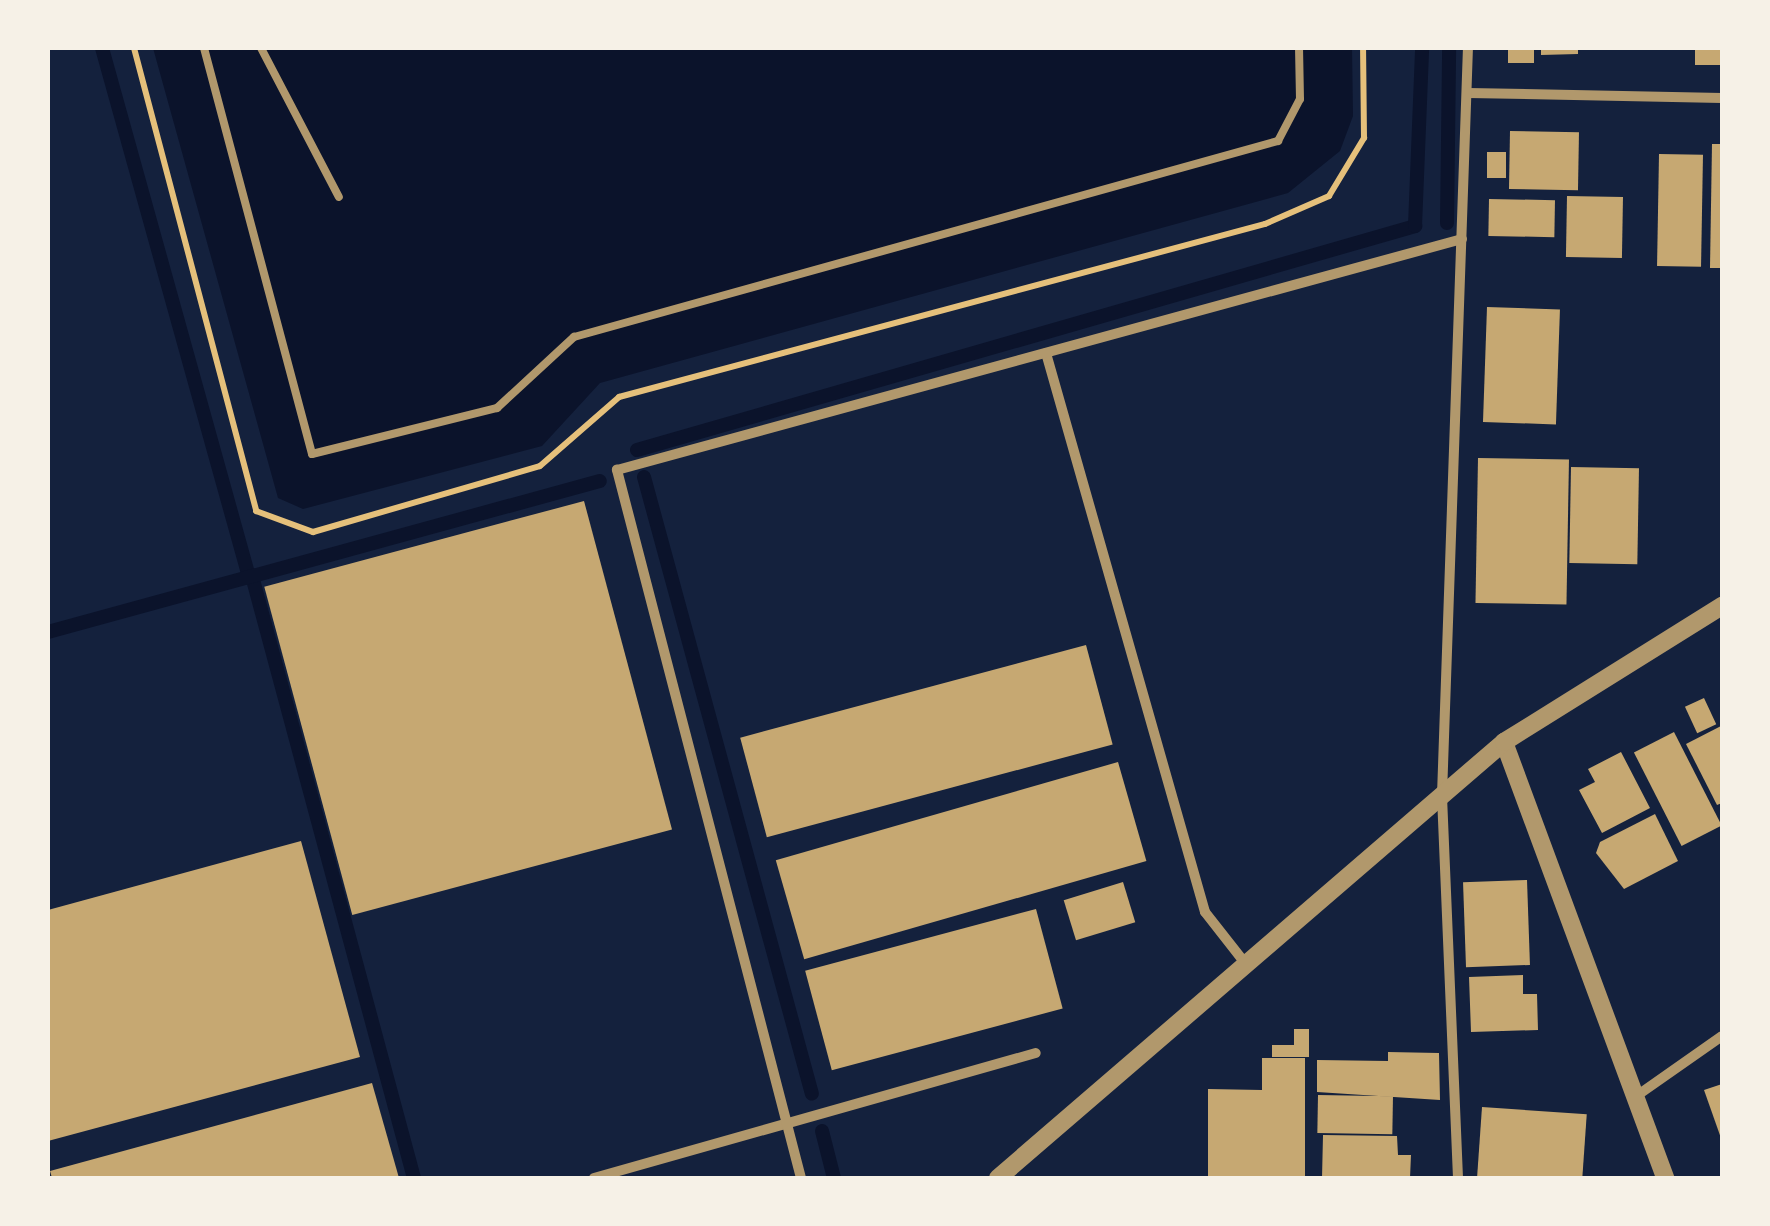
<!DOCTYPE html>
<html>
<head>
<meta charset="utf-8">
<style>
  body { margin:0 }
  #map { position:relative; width:1770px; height:1226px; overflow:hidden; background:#14213d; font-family:"DejaVu Sans",sans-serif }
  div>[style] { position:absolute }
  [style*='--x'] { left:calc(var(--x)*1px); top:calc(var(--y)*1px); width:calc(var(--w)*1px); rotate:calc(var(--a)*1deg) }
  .water>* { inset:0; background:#0b132b }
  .stream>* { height:14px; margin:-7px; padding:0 7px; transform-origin:7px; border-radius:7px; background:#0b132b }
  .building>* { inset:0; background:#c6a872; transform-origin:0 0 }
  .path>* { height:6px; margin:-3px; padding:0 3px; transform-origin:3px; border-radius:3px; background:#e5c07b }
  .service>* { height:8px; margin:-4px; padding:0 4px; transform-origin:4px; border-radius:4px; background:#b1986c }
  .minor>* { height:10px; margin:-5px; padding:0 5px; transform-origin:5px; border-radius:5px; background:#b1986c }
  .tertiary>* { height:18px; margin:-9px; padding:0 9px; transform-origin:9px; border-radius:9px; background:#b1986c }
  span { translate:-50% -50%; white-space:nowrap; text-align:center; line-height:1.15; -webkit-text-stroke:8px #f6f1e7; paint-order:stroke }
  .frame { position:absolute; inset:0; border:50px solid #f6f1e7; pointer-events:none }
</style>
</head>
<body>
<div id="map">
  <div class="water">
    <i style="clip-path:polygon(153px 48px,1352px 48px,1353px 116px,1340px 151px,1288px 193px,600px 383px,542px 446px,303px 509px,278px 498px)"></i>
  </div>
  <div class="stream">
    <i style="--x:102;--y:48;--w:549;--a:74.47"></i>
    <i style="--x:1447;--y:223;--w:175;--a:-89.3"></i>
    <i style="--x:637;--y:450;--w:810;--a:-16.06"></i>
    <i style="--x:1415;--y:226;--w:178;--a:-87.7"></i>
    <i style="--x:644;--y:477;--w:639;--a:74.77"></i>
    <i style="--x:252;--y:576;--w:623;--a:74.94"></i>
    <i style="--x:48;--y:632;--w:572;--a:-15.3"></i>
    <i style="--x:822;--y:1131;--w:49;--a:75.7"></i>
  </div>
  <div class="building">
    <i style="left:1508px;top:48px;width:26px;height:15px"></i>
    <i style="clip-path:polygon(1541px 48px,1578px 48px,1578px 54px,1541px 55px)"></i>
    <i style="left:1695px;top:48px;width:27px;height:17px"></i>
    <i style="left:1510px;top:131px;width:69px;height:58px;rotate:1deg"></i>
    <i style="clip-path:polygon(1712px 144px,1722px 144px,1722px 268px,1710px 268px)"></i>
    <i style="left:1487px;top:152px;width:19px;height:26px"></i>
    <i style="left:1659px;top:154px;width:44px;height:112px;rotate:1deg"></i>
    <i style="left:1567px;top:196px;width:56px;height:61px;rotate:1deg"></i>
    <i style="left:1489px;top:199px;width:66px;height:37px;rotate:1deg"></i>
    <i style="left:1487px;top:307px;width:73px;height:115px;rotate:2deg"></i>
    <i style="left:1478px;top:458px;width:91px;height:145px;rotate:1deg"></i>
    <i style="left:1571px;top:467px;width:68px;height:96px;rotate:1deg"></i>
    <i style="left:584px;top:501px;width:340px;height:331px;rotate:75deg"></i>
    <i style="left:1086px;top:645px;width:103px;height:358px;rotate:75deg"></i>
    <i style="left:1704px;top:698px;width:29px;height:21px;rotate:65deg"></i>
    <i style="clip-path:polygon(1721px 726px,1722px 803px,1717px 805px,1686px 744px)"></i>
    <i style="left:1674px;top:732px;width:105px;height:45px;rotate:63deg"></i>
    <i style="clip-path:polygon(1621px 752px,1650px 808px,1602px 833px,1579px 790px,1595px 782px,1588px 769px)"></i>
    <i style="left:1118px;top:762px;width:103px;height:356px;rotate:74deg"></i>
    <i style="clip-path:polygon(1655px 814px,1678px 861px,1624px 889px,1596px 853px,1600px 842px)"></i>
    <i style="clip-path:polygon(301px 841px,360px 1057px,48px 1141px,48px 910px)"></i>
    <i style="left:1527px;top:880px;width:85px;height:64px;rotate:88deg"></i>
    <i style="left:1123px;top:882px;width:42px;height:62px;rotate:73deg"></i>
    <i style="left:1036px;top:909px;width:103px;height:239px;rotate:75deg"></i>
    <i style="clip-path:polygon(1523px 975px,1523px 994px,1537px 994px,1538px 1030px,1471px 1032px,1469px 977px)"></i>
    <i style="clip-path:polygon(1294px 1029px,1309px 1029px,1309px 1057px,1272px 1057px,1272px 1045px,1294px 1045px)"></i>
    <i style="clip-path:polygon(1388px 1052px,1439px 1053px,1440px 1100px,1317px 1092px,1317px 1060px,1388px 1061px)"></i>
    <i style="clip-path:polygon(1262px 1058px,1305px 1058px,1305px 1178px,1208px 1178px,1208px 1089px,1262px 1090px)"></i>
    <i style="clip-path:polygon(372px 1083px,399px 1178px,52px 1178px,50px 1171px)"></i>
    <i style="clip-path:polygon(1722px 1084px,1722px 1141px,1704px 1090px)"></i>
    <i style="left:1318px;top:1095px;width:75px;height:38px;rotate:1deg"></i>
    <i style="left:1482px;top:1107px;width:105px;height:71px;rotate:4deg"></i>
    <i style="clip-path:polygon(1323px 1135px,1397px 1136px,1398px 1155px,1411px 1155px,1410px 1178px,1322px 1178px)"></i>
  </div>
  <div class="path">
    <i style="--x:134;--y:48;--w:479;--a:75.2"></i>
    <i style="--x:256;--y:511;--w:61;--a:20.2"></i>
    <i style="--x:313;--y:532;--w:236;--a:-16.2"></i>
    <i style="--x:540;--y:466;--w:105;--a:-41.1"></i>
    <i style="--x:619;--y:397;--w:669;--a:-14.99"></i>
    <i style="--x:1265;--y:224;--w:70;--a:-23.6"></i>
    <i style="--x:1329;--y:196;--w:68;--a:-58.9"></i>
    <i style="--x:1364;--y:138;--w:90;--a:-90.6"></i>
  </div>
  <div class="service">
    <i style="--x:204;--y:48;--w:420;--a:75.1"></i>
    <i style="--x:312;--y:454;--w:191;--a:-14"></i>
    <i style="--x:497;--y:408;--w:105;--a:-42.7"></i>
    <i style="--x:574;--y:337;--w:731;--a:-15.56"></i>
    <i style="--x:1278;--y:141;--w:47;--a:-62.4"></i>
    <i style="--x:1300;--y:99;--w:51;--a:-91.1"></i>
    <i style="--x:261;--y:48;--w:168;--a:62.4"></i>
  </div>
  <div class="minor">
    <i style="--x:1468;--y:93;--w:254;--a:1.1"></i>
    <i style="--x:1046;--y:353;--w:581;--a:74.12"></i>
    <i style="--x:1205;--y:912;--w:65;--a:51.9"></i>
    <i style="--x:1635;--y:1097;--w:106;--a:-35"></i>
    <i style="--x:594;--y:1178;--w:459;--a:-15.8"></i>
    <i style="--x:801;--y:1178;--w:732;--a:-104.57"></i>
    <i style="--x:617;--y:470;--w:876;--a:-15.29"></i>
    <i style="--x:1458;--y:1178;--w:383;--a:-92.4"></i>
    <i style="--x:1442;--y:795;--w:747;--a:-88.01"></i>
  </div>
  <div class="tertiary">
    <i style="--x:1504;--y:742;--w:465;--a:69.7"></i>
    <i style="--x:998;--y:1178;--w:668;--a:-40.75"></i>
    <i style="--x:1504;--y:742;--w:257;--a:-32"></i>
  </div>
  <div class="frame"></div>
</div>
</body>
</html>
